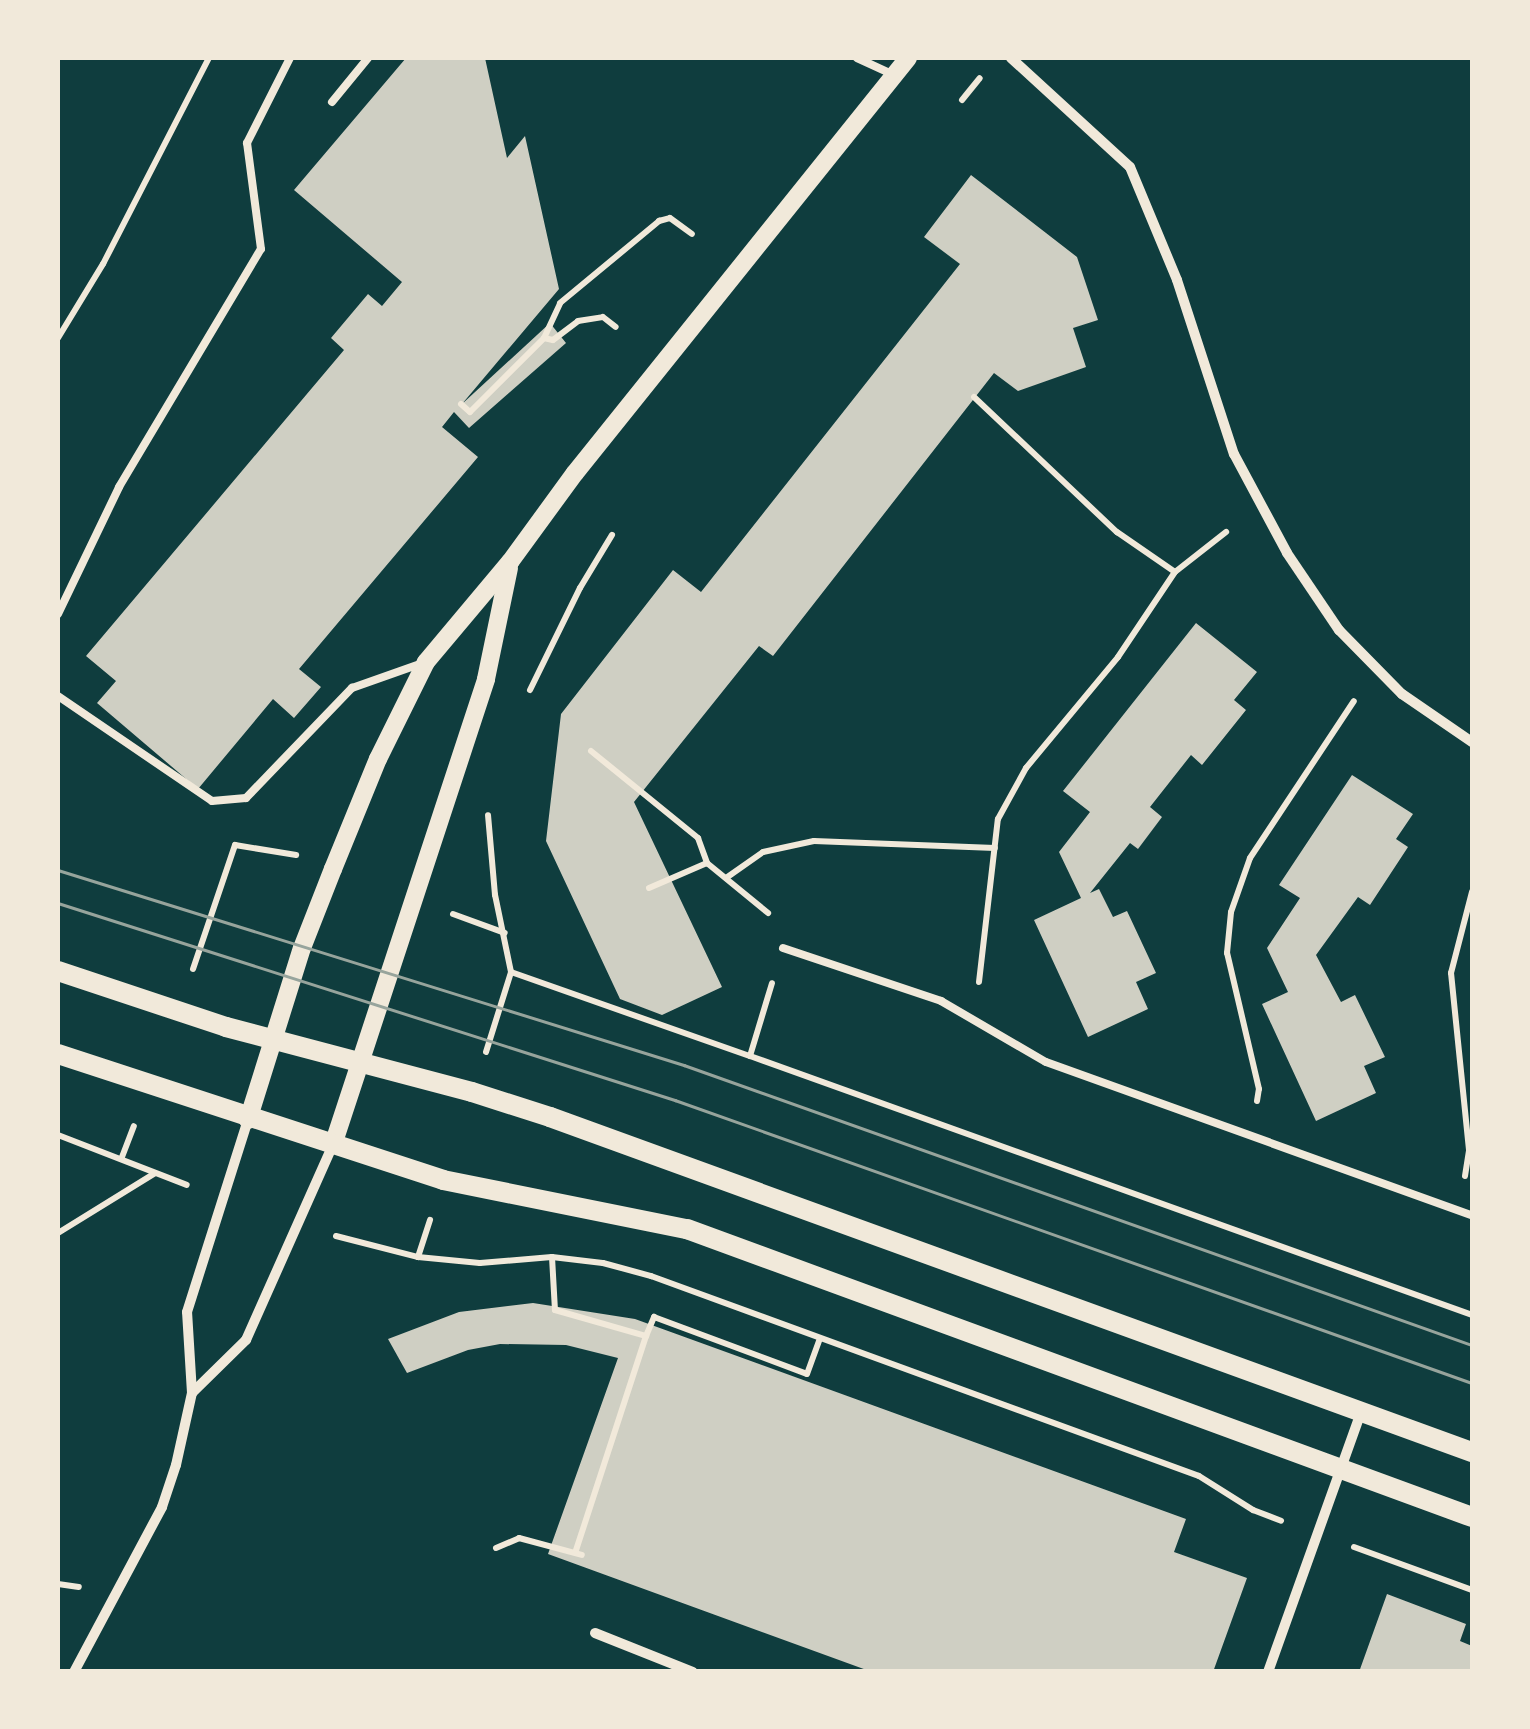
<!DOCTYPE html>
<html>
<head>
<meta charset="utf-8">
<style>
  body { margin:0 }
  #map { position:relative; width:1530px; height:1729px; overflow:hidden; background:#0f3d3e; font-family:"IBM Plex Sans",sans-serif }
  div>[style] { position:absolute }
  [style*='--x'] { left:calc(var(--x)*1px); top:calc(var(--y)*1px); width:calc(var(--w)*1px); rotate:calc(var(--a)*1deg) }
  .building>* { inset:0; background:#cfcfc3 }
  .path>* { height:6px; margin:-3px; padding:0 3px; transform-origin:3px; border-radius:3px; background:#f1e9da }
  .service>* { height:8px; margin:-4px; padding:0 4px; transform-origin:4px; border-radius:4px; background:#f1e9da }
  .minor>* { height:10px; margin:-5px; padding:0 5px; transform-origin:5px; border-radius:5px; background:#f1e9da }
  .tertiary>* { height:18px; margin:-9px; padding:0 9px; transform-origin:9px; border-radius:9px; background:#f1e9da }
  .secondary>* { height:20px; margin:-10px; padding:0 10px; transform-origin:10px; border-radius:10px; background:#f1e9da }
  .tram>* { height:2.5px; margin:-1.25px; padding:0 1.25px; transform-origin:1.25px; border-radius:1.25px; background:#97a49c }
  span { translate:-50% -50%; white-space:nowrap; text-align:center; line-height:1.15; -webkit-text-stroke:8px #f1e9da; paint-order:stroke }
  .frame { position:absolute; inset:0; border:60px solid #f1e9da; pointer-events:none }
</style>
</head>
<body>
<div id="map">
  <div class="building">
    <i style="clip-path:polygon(406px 58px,485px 58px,507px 158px,525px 136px,559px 289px,462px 404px,550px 323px,566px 343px,469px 428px,454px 412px,442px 427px,478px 457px,299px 669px,321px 687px,294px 718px,273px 699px,198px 789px,97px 703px,116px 681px,86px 656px,344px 350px,331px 338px,368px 294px,382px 306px,402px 282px,294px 190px)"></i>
    <i style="clip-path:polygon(971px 175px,1077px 257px,1098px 320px,1073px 328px,1086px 367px,1018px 391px,994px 373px,773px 656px,759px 646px,634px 802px,722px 987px,662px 1015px,620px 999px,546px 841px,561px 714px,673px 570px,701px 592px,960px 264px,924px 237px)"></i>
    <i style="clip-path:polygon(1196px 623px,1257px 672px,1234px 700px,1246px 710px,1202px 765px,1191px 755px,1150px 807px,1162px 817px,1138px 849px,1130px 843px,1090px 893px,1099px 889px,1113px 917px,1127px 911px,1156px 973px,1136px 982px,1148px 1009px,1088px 1037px,1034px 920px,1081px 898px,1059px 852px,1090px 812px,1063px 791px)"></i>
    <i style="clip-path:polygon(1352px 775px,1413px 814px,1396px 839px,1408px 847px,1370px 905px,1358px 897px,1316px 955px,1341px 1002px,1355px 995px,1385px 1057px,1364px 1066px,1376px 1093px,1316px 1121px,1262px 1004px,1288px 992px,1267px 948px,1300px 898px,1279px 885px)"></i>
    <i style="clip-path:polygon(533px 1303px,635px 1319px,1186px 1519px,1174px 1552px,1247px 1578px,1213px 1672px,872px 1672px,548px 1554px,618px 1358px,566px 1345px,500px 1344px,468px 1350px,407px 1373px,388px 1339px,459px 1312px)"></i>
    <i style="clip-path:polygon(1387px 1594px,1466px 1624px,1460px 1641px,1472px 1646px,1472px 1672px,1359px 1672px)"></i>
  </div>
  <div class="path">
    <i style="--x:962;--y:100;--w:28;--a:-51"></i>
    <i style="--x:58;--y:338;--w:87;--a:-58.7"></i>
    <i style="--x:103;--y:264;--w:232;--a:-62.8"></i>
    <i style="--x:544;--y:338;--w:9;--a:13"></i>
    <i style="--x:553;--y:340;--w:31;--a:-37"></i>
    <i style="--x:578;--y:321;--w:25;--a:-9"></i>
    <i style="--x:603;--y:317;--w:16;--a:38"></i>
    <i style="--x:974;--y:397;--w:197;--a:43.4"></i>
    <i style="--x:1117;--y:532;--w:70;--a:34.6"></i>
    <i style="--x:461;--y:404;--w:12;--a:42"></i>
    <i style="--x:470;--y:412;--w:105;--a:-45"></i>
    <i style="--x:544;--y:338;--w:38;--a:-65"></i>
    <i style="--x:560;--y:303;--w:129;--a:-39.6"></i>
    <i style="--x:659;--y:221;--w:11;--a:-15"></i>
    <i style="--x:670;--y:218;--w:27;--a:36"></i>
    <i style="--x:530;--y:690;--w:114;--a:-63.9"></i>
    <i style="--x:580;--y:588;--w:62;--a:-58.9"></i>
    <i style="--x:591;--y:751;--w:138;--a:39.1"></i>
    <i style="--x:698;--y:838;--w:27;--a:70"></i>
    <i style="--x:707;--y:863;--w:79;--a:39.3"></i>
    <i style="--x:726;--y:878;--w:45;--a:-35.1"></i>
    <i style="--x:763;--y:852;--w:52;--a:-12.2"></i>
    <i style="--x:814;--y:841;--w:181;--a:2.2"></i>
    <i style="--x:649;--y:888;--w:63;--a:-23.3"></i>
    <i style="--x:453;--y:914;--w:55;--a:20.1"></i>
    <i style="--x:193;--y:969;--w:131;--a:-71.3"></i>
    <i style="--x:235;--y:845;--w:62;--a:9.3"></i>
    <i style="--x:511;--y:972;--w:253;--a:19.4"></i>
    <i style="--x:750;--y:1056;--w:76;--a:-73.2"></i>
    <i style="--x:979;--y:982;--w:164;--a:-83.4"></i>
    <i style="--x:998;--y:819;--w:58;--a:-61.2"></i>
    <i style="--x:1026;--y:768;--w:144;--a:-50.3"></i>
    <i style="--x:1118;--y:657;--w:102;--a:-56.2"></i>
    <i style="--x:1175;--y:572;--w:65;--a:-38.1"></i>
    <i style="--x:486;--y:1052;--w:84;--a:-72.6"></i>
    <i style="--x:511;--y:972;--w:79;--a:-101.7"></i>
    <i style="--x:495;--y:895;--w:80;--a:-95"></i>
    <i style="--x:750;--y:1056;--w:767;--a:19.73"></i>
    <i style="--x:1257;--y:1101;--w:12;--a:-81"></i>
    <i style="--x:1259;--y:1089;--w:140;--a:-103.2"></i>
    <i style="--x:1227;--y:953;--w:41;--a:-84.4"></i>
    <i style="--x:1231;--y:912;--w:57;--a:-70.6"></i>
    <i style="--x:1250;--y:858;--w:188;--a:-56.5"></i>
    <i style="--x:58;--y:1135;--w:138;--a:21.2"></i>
    <i style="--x:122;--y:1157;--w:33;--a:-69"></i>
    <i style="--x:1465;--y:1176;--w:26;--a:-81"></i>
    <i style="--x:1469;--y:1150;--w:178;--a:-95.8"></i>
    <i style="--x:1451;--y:973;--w:84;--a:-75.5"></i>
    <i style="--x:58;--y:1233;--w:114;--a:-31.7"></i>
    <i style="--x:336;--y:1236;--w:85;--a:14.4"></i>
    <i style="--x:418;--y:1257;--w:62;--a:5.5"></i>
    <i style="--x:480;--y:1263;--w:72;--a:-4.8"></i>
    <i style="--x:552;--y:1257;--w:51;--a:6.7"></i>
    <i style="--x:603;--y:1263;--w:50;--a:15.2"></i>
    <i style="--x:651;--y:1276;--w:583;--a:20.05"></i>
    <i style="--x:1199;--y:1476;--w:64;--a:32.2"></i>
    <i style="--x:1253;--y:1510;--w:30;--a:21"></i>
    <i style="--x:418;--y:1257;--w:39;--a:-72"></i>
    <i style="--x:552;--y:1257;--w:53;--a:86.8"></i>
    <i style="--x:555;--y:1310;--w:95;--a:15.9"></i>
    <i style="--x:646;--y:1336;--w:228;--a:108.1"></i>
    <i style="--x:646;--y:1336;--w:21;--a:-67"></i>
    <i style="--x:654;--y:1317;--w:163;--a:20.4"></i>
    <i style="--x:807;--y:1374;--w:38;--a:-70"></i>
    <i style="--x:1354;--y:1547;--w:126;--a:20"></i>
    <i style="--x:496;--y:1548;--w:25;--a:-23"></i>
    <i style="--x:519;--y:1538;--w:65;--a:15.1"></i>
    <i style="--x:58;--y:1584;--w:21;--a:8"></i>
  </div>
  <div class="service">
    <i style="--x:857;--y:58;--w:41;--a:24.7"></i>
    <i style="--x:332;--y:102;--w:57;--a:-50.7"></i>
    <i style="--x:58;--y:614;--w:141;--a:-64.3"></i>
    <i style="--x:119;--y:487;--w:277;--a:-59.2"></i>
    <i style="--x:261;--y:249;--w:107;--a:-97.5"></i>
    <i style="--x:247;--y:143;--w:95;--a:-63.2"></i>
    <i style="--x:58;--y:696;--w:186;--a:34.3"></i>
    <i style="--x:212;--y:801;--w:34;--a:-5"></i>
    <i style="--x:246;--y:798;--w:153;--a:-46.1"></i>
    <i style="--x:352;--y:688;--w:72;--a:-19.4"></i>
    <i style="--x:783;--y:948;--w:167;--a:18.5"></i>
    <i style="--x:941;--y:1001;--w:121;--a:30.2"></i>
    <i style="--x:1046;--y:1062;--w:453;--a:19.8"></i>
  </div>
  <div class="minor">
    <i style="--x:1011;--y:58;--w:161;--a:42.5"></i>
    <i style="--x:1130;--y:167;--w:122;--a:67.4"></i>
    <i style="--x:1177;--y:280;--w:183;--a:71.9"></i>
    <i style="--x:1234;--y:454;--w:112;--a:61.8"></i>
    <i style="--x:1287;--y:553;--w:93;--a:56"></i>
    <i style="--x:1339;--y:630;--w:90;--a:45.5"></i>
    <i style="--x:1402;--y:694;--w:85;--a:34.4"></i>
    <i style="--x:192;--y:1393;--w:76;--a:-44.5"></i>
    <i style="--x:246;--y:1340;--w:214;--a:-66"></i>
    <i style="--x:595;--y:1633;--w:105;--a:21.7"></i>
    <i style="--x:74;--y:1672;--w:187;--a:-61.9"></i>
    <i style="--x:162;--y:1507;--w:44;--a:-71.6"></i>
    <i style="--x:176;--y:1465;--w:74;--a:-77.5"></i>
    <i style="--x:192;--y:1393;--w:81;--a:-93.5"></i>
    <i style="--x:187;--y:1312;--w:201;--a:-72.4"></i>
    <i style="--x:1268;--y:1672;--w:276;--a:-70.3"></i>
  </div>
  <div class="tertiary">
    <i style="--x:248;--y:1120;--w:180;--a:-72.6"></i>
    <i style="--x:302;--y:948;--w:85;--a:-68.6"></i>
    <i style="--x:333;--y:869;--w:119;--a:-67.8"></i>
    <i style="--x:378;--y:759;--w:108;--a:-63.7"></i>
    <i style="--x:426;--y:662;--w:131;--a:-50"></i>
    <i style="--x:510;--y:562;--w:110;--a:-53.9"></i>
    <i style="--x:575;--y:473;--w:532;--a:-51.26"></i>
    <i style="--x:333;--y:1145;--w:490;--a:-71.8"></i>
    <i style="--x:486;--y:679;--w:113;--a:-78.3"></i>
  </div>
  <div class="secondary">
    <i style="--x:58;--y:971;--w:177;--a:18.4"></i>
    <i style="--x:226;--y:1027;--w:254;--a:14.8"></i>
    <i style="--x:472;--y:1092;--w:82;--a:17.8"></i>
    <i style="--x:550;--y:1117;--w:981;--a:19.97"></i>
    <i style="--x:58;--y:1054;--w:405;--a:18.1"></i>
    <i style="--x:443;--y:1180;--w:249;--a:11.4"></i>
    <i style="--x:687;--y:1229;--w:836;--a:20.15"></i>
  </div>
  <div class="tram">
    <i style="--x:58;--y:870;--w:656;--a:17.3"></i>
    <i style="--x:684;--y:1065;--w:836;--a:19.56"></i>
    <i style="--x:58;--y:903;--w:648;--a:17.71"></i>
    <i style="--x:675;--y:1100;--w:846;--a:19.55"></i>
  </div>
  <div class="frame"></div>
</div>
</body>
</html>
